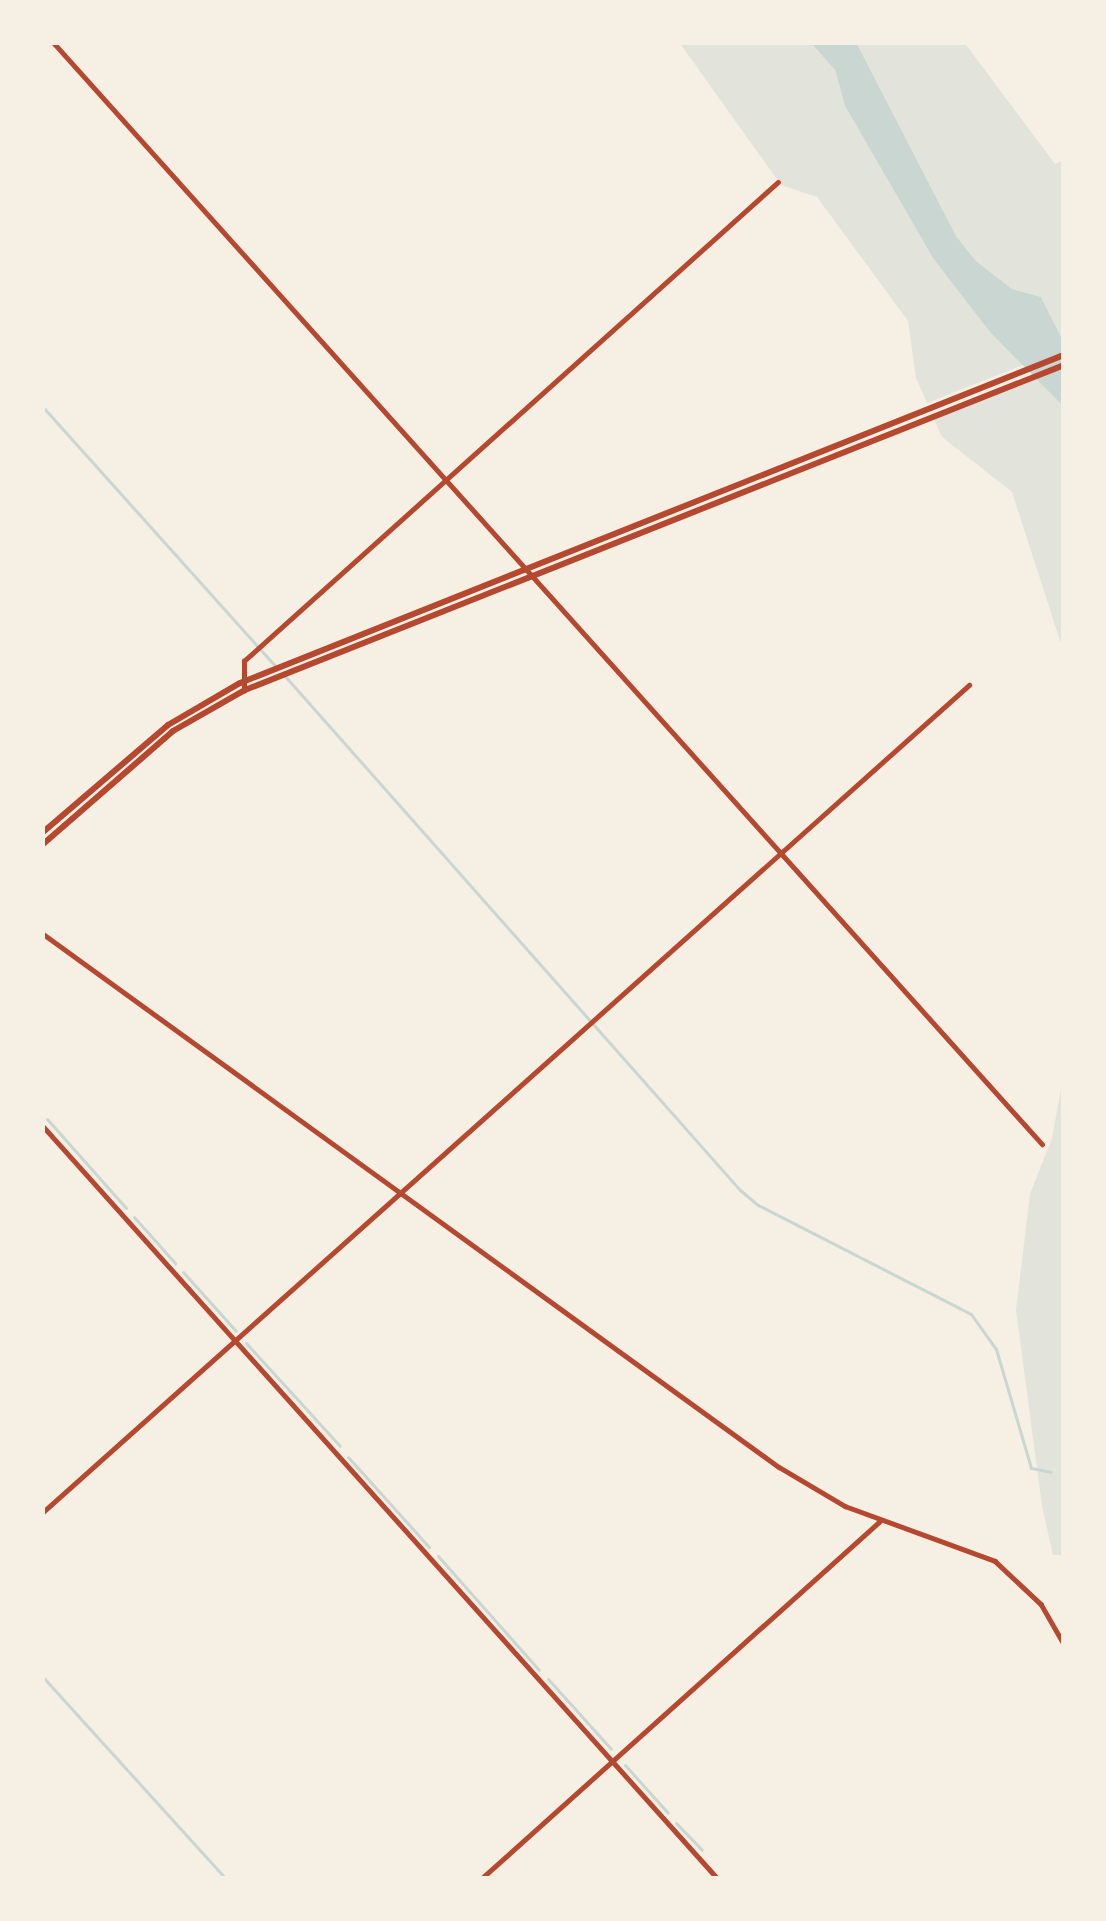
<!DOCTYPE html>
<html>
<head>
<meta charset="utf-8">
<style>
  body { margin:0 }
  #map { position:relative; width:1106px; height:1921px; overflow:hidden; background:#f6efe4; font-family:"Varela Round",sans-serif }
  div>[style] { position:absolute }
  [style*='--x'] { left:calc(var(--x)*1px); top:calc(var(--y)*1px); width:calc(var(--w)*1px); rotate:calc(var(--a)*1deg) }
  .green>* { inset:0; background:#e2e4dc }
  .water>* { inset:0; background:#c9d6d2 }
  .stream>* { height:3px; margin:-1.5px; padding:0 1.5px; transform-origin:1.5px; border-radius:1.5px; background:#c9d6d2 }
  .minor>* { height:4.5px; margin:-2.25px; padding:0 2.25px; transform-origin:2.25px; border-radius:2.25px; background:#b5482f }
  .tertiary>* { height:4.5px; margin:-2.25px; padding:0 2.25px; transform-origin:2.25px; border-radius:2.25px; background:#b5482f }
  .primary>* { height:6px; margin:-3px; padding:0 3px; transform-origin:3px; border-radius:3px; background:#b5482f }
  span { translate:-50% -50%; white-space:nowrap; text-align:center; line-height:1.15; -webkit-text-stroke:9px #f6efe4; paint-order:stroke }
  .frame { position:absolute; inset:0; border:45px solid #f6efe4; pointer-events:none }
</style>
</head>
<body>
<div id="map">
  <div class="green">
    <i style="clip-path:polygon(679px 42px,810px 42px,835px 70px,845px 106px,933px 258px,1023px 365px,927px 403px,916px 378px,908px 321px,817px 197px,781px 185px)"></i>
    <i style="clip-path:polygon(856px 42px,964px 42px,1055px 164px,1064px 160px,1064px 343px,1041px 297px,1012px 289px,976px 261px,956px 236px)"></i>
    <i style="clip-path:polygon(1035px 377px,1064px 407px,1064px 653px,1012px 492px,942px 437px,933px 417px)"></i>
    <i style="clip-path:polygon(1064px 1072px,1064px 1555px,1053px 1555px,1042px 1506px,1016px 1310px,1030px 1194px,1052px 1138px)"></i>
  </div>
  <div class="water">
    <i style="clip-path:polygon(810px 42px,856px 42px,956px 236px,976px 261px,1012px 289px,1041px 297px,1064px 343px,1064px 407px,990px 332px,933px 258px,845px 106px,835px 70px)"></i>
  </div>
  <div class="stream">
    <i style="--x:42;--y:406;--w:352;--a:48.1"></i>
    <i style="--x:284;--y:675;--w:688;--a:48.48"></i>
    <i style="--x:740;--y:1190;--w:23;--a:40"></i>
    <i style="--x:758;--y:1205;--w:239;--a:27.1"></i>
    <i style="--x:971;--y:1314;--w:43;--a:54.5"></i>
    <i style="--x:996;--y:1349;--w:124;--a:73.6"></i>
    <i style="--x:1031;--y:1468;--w:20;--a:11"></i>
    <i style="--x:47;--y:1119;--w:119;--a:48.4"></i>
    <i style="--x:134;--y:1217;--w:62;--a:48.3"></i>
    <i style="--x:183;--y:1272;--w:79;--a:48.1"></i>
    <i style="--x:246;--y:1343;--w:139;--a:47.6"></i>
    <i style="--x:348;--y:1457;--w:121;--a:48"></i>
    <i style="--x:438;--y:1556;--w:152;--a:48.5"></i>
    <i style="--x:42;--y:1676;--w:274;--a:47.8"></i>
    <i style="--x:548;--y:1679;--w:94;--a:48"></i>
    <i style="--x:625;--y:1765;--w:64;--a:48.1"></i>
    <i style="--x:676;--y:1823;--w:37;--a:46"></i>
  </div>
  <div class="minor">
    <i style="--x:53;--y:42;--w:1481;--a:48.09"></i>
    <i style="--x:244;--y:691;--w:30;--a:-90"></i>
    <i style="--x:244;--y:661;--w:717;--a:-41.89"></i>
    <i style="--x:42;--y:933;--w:910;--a:35.93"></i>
    <i style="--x:779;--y:1467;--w:77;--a:30.6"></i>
    <i style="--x:845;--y:1506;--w:160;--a:20.1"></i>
    <i style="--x:995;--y:1561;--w:63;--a:43.1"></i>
    <i style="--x:1041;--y:1604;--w:46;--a:60.1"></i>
    <i style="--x:42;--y:1513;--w:1243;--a:-41.77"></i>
    <i style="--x:481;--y:1879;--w:535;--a:-41.89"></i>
  </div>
  <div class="tertiary">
    <i style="--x:42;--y:1125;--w:1013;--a:48.12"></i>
  </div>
  <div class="primary">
    <i style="--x:42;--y:833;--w:166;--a:-40.6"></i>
    <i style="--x:168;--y:725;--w:83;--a:-30.3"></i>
    <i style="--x:240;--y:683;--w:887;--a:-21.71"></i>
    <i style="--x:42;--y:845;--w:174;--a:-41"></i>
    <i style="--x:173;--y:731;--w:83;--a:-29.7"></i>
    <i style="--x:245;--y:690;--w:881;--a:-21.64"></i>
  </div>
  <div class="frame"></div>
</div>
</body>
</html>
